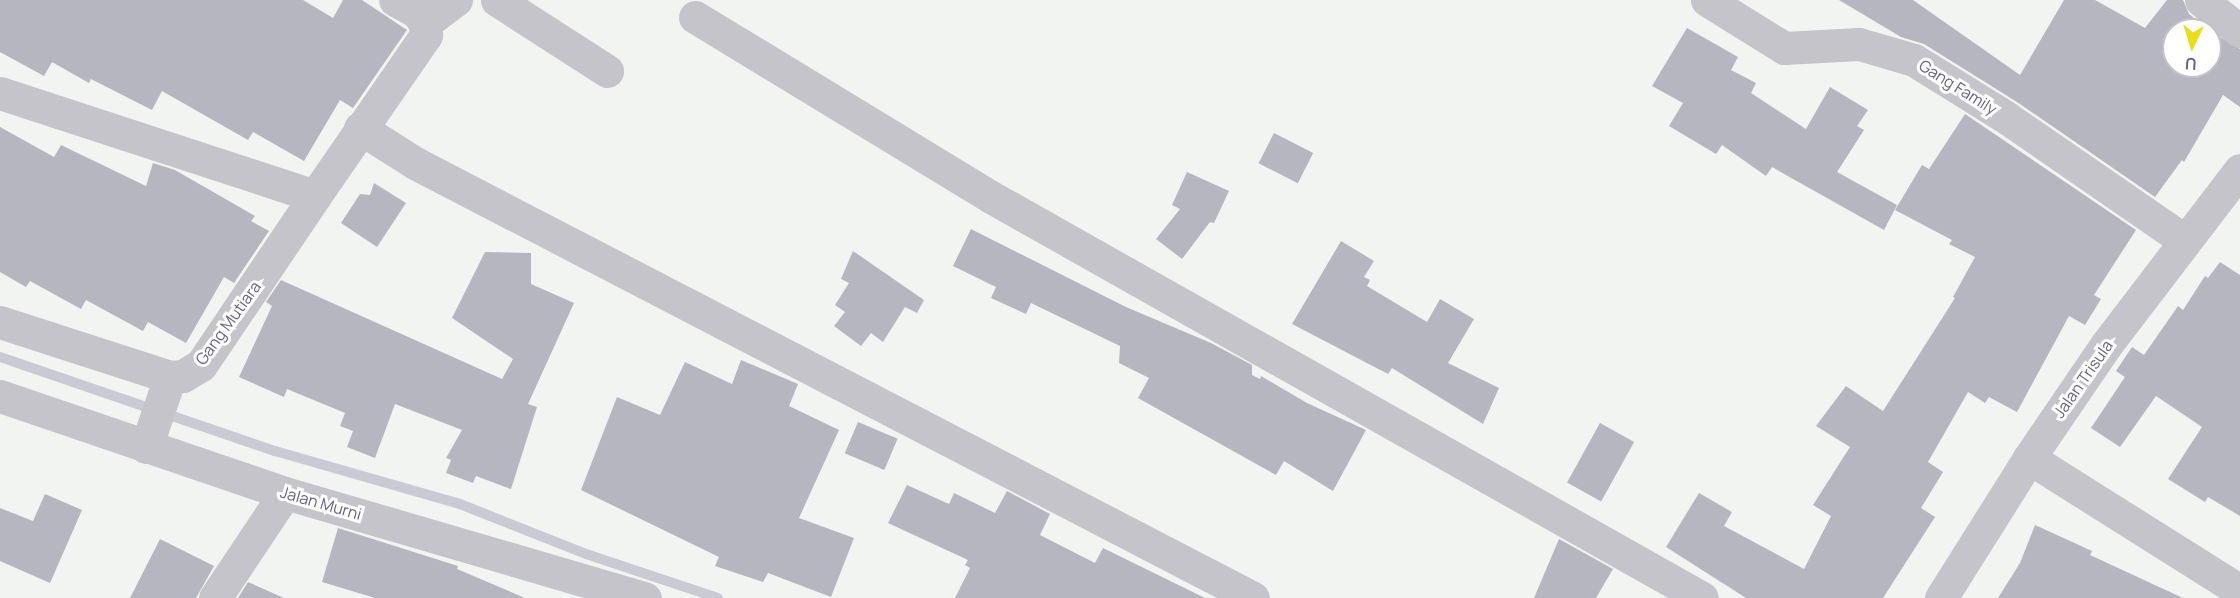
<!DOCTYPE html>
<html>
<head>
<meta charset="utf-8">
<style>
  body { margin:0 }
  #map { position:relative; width:2240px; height:598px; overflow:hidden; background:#f1f4f0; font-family:Manrope,sans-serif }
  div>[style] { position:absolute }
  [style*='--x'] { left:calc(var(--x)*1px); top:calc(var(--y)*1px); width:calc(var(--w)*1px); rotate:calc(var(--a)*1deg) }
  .stream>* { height:10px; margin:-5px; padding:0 5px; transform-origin:5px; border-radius:5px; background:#cacad5 }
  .building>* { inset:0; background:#b6b6c0; transform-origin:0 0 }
  .minor>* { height:33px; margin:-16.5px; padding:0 16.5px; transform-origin:16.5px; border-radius:16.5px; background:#c5c4ca }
  .tertiary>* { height:33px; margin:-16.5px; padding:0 16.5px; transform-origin:16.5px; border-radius:16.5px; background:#c5c4ca }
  span { translate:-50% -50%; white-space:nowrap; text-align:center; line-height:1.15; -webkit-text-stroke:6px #fff; paint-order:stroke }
  .street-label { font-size:16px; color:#676282 }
  .north { position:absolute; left:2162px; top:18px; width:60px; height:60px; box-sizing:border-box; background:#fff; border:2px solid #c2c0cd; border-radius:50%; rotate:184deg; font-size:16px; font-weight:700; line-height:24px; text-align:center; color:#676282 }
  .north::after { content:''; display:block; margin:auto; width:21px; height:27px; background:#eadd1a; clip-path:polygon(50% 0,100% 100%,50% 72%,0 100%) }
</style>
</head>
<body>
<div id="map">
  <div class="stream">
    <i style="--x:0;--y:357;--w:291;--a:18.9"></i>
    <i style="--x:275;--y:451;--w:192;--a:16"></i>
    <i style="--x:460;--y:504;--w:136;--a:21.6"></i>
    <i style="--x:586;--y:554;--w:139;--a:18.4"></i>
  </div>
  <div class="building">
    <i style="clip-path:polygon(0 0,303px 0,333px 18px,343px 0,362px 0,407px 30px,353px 108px,340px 100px,304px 161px,253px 132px,248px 140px,162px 91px,152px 110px,91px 79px,89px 83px,52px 62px,44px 76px,0 52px)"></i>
    <i style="clip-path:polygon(1839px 0,1913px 0,2020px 75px,2064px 0,2095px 0,2145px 28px,2167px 0,2183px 0,2189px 14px,2209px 30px,2174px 30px,2174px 66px,2210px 66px,2210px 31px,2240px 49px,2240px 107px,2223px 95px,2184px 162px,2182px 160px,2155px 197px,2017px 102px,1924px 44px,1901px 37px)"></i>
    <i style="clip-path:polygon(1687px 28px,1738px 57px,1731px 70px,1756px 83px,1751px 93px,1806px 129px,1830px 87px,1868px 110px,1857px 126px,1864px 130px,1837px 172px,1897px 205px,1884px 230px,1772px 167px,1766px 176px,1722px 145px,1716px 154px,1669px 126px,1683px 103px,1652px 86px)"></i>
    <i style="clip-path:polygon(1965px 114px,2136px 230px,2094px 295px,2101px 299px,2085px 325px,2069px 316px,2017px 412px,1989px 397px,1985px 403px,1968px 392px,1928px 462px,1943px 472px,1921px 508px,1935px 517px,1883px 598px,1746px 598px,1666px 547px,1699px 493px,1732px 512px,1724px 526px,1804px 569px,1831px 516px,1813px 505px,1850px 447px,1816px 426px,1846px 386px,1883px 411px,1955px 298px,1953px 297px,1975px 257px,1949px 244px,1952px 240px,1895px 210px,1922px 165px,1929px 169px)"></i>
    <i style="clip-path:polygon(0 127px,54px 157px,61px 145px,146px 186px,153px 163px,175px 170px,255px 216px,251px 221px,269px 231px,234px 283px,224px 277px,186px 343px,148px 322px,143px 331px,86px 300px,81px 309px,30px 281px,26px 287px,0 272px)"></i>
    <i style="left:1274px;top:133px;width:44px;height:34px;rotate:27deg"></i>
    <i style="clip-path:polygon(1187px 172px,1229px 191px,1214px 223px,1210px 222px,1182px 259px,1156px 239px,1180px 209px,1172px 205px)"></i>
    <i style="clip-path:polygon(374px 183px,406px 203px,377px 247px,341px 223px,360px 194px,370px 195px)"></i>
    <i style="clip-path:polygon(971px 229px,1126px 307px,1211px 343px,1252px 365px,1252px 375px,1260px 379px,1261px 376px,1307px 403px,1366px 430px,1333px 491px,1284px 461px,1276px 475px,1138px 398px,1149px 378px,1119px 363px,1120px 346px,1031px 303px,1026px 314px,991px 298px,996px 287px,953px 266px)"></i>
    <i style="clip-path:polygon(1341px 241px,1374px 261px,1364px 277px,1370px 280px,1367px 286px,1427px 322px,1440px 299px,1474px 319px,1448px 363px,1499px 388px,1483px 424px,1392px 368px,1388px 374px,1292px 324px)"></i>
    <i style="clip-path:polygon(853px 251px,924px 300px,917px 313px,905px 307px,883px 342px,871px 333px,861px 346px,834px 326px,845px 312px,835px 305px,849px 283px,841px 279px)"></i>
    <i style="clip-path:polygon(485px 252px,531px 253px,531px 284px,574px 303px,528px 404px,537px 407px,511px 489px,476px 476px,473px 483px,446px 473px,451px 460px,446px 458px,462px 430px,395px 404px,375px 458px,347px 447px,353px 431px,340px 426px,345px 413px,287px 389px,284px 397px,239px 377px,272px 306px,266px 302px,281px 280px,502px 379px,513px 359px,452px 318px)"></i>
    <i style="clip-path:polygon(2220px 262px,2240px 275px,2240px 516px,2208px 497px,2205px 502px,2168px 479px,2202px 427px,2156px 396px,2120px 447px,2091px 428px,2125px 377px,2116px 371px,2132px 347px,2144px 355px,2178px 306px,2183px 310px,2205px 276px,2208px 278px)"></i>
    <i style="clip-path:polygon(741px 360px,798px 384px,789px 406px,839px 430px,799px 518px,854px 538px,831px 597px,768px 573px,763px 582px,715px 566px,719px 557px,581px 490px,617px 397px,660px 415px,685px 362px,732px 384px)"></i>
    <i style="left:858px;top:422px;width:43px;height:34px;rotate:23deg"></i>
    <i style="left:1600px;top:423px;width:39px;height:68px;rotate:29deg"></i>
    <i style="clip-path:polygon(907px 485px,949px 504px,954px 493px,995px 513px,1007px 491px,1050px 514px,1040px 535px,1095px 563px,1103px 548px,1205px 598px,955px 598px,970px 568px,965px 565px,968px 560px,888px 523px)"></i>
    <i style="clip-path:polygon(45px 494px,82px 510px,50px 583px,0 561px,0 508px,33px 521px)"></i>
    <i style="clip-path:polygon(2035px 525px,2092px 551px,2090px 555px,2183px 598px,1998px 598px,2020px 563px)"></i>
    <i style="clip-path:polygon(338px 528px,458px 566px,457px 569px,525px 598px,375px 598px,322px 582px)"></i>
    <i style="clip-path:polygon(160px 539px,214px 566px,196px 598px,130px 598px)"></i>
    <i style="clip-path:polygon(1559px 539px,1613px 569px,1596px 598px,1534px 598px)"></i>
    <i style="clip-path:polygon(248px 582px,284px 598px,238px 598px)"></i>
  </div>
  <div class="minor">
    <i style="--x:497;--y:0;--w:131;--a:32.8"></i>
    <i style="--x:1707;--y:0;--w:91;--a:31.9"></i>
    <i style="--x:1784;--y:48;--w:75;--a:-3.1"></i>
    <i style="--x:1859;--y:44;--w:57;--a:16.2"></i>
    <i style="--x:1914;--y:60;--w:110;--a:31.9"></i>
    <i style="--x:2007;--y:118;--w:216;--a:34.6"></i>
    <i style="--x:2201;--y:0;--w:50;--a:38.5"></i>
    <i style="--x:695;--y:17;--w:346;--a:31.3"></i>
    <i style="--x:991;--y:197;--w:816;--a:29.42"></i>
    <i style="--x:425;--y:23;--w:39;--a:-37"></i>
    <i style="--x:0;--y:93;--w:331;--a:18.1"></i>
    <i style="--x:315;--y:196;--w:204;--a:124"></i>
    <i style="--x:201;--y:365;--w:21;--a:149"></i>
    <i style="--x:183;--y:376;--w:13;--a:176"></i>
    <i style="--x:170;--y:377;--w:179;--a:-162.1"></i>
    <i style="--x:360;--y:128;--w:65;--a:32.5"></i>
    <i style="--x:415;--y:163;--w:944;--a:27.43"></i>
    <i style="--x:315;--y:196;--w:196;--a:-55.4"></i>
    <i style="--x:426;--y:35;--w:12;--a:-95"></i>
    <i style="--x:425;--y:23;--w:14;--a:-126"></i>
    <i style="--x:417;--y:12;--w:25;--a:-151"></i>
    <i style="--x:0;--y:396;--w:301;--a:18.8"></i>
    <i style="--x:285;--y:493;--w:375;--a:16.3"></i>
    <i style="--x:146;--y:447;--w:74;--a:-71.1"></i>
    <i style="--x:2029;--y:458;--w:249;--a:32.2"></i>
    <i style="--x:215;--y:598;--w:126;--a:-56.3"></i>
  </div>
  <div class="tertiary">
    <i style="--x:1941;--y:598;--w:165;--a:-57.8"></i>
    <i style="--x:2029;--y:458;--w:137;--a:-55.7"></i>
    <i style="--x:2106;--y:345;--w:220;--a:-52.6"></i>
  </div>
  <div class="street-label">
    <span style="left:1958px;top:87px;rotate:32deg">Gang Family</span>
    <span style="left:228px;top:323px;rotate:-54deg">Gang Mutiara</span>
    <span style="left:2083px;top:379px;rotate:-55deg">Jalan Trisula</span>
    <span style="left:321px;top:503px;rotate:16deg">Jalan Murni</span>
  </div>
  <div class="north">U</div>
</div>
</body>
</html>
